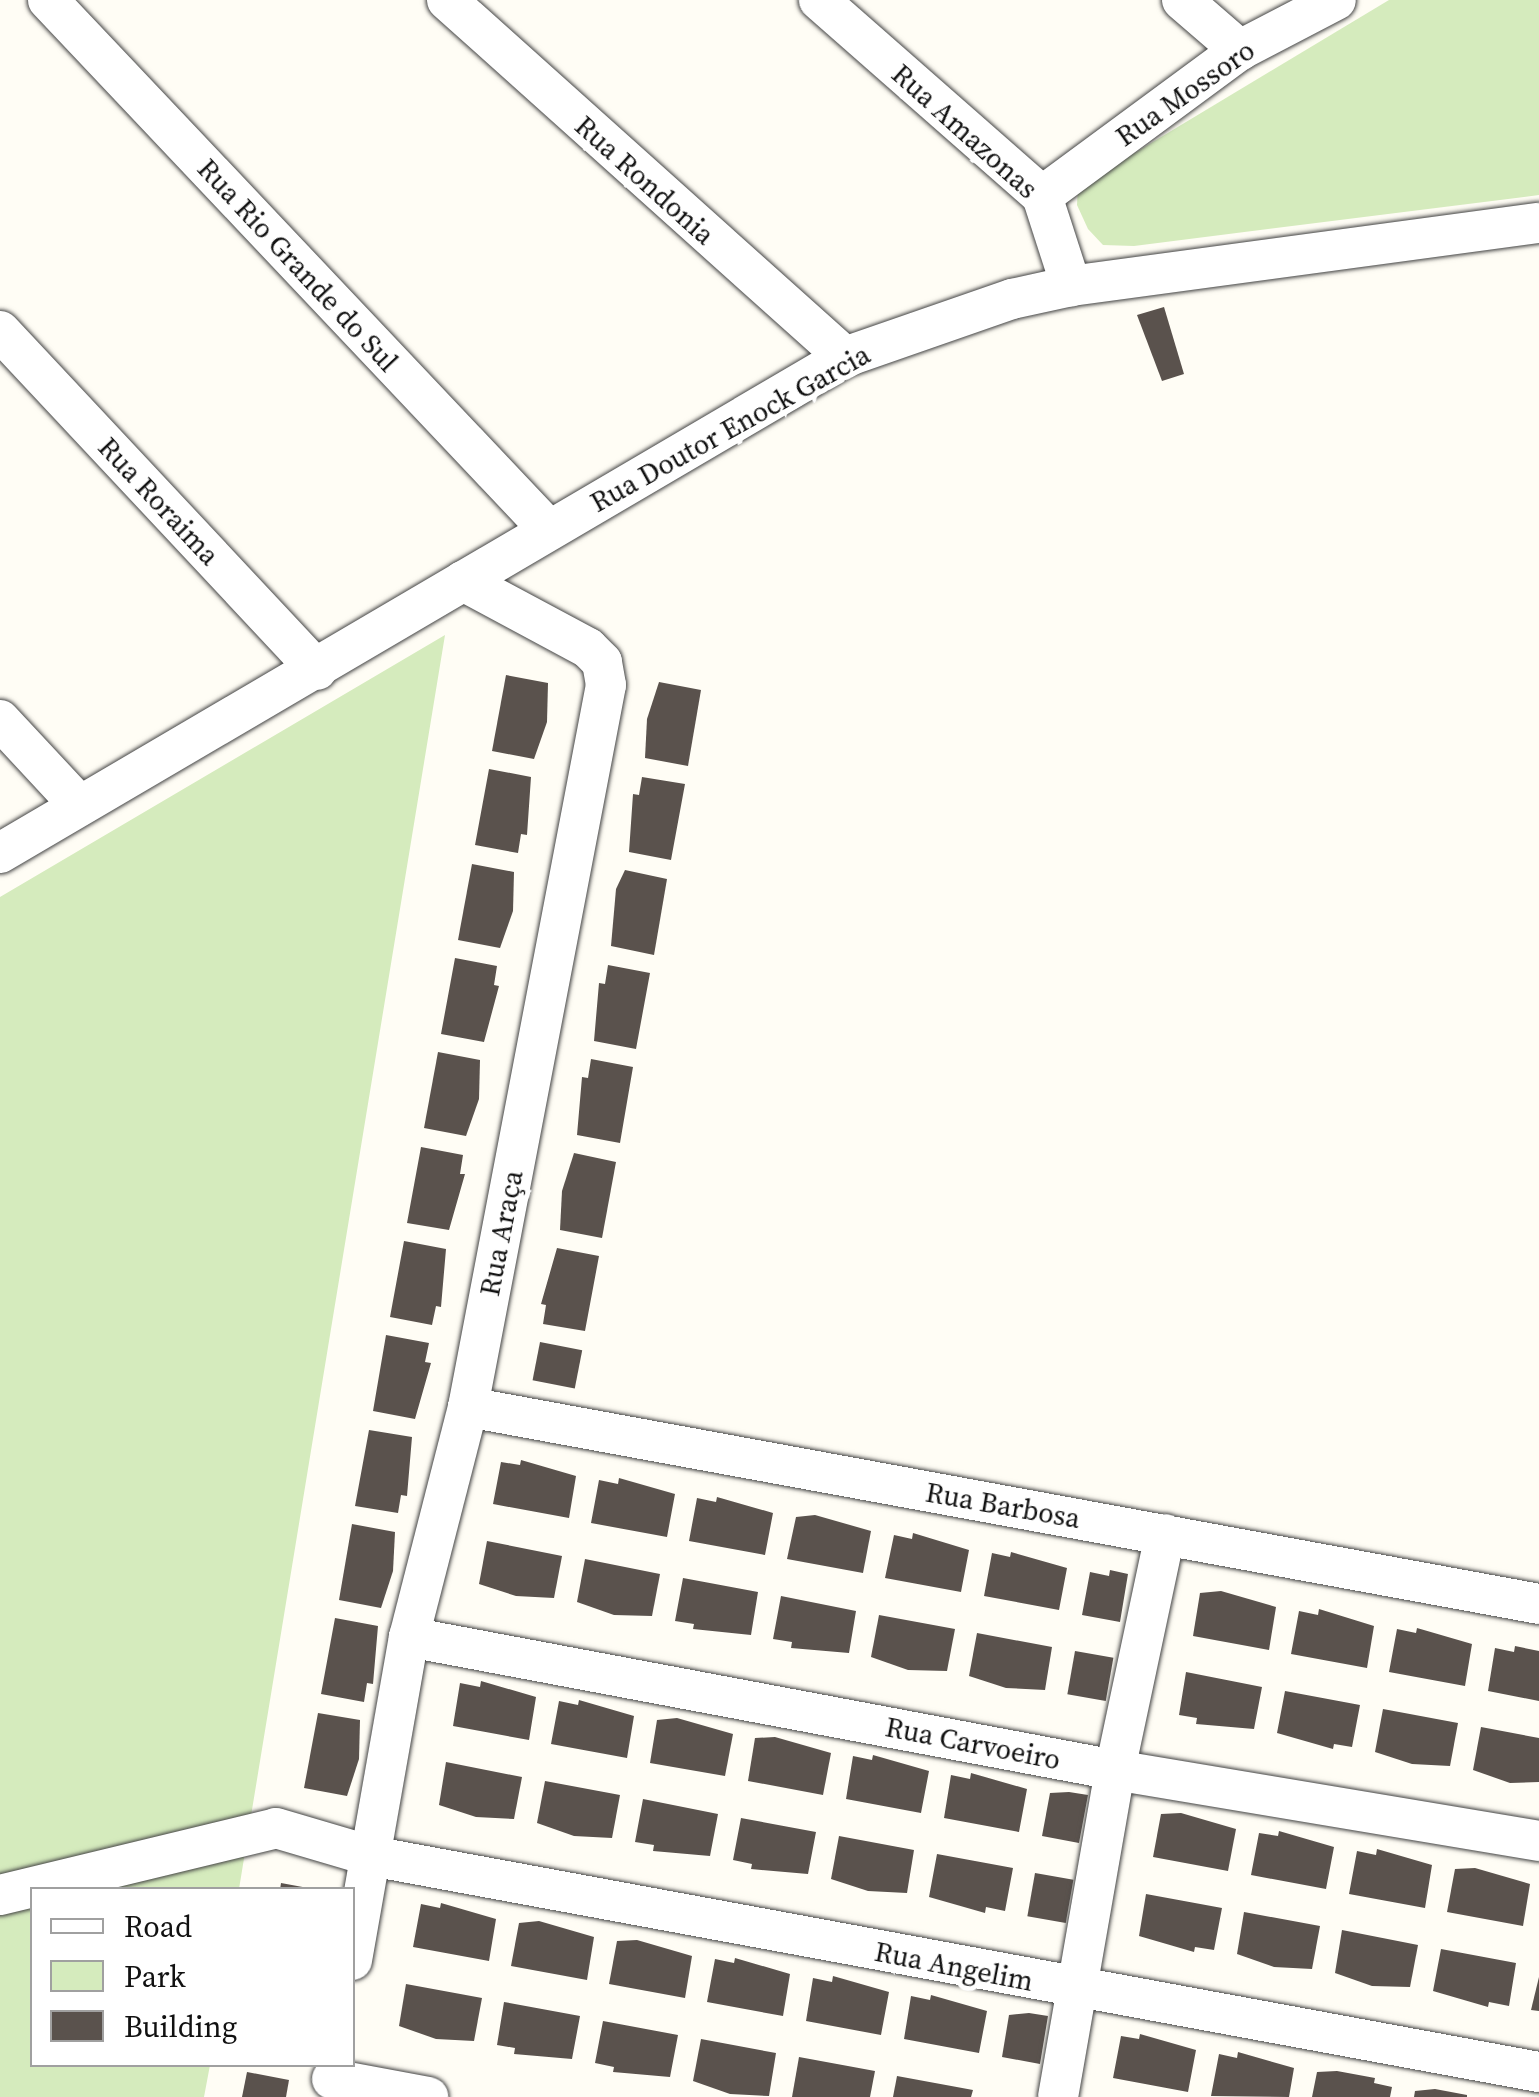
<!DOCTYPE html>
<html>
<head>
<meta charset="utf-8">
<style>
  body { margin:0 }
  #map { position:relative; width:1539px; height:2097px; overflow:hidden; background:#fffdf5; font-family:"Source Serif 4",serif }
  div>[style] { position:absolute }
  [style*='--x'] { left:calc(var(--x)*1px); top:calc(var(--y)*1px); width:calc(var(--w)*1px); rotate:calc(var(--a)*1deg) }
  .green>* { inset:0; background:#d5ebbd }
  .building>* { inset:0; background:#5a524d; transform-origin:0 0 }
  .roads { filter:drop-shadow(0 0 2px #444) drop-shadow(0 0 2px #444) }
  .minor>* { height:40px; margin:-20px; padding:0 20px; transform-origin:20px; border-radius:20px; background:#fff }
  span { translate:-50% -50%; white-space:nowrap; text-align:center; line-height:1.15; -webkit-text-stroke:10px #fff; paint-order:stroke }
  .street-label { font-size:28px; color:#111 }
  .legend { position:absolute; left:30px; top:1887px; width:325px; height:180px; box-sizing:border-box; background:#fff; border:2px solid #a0a0a0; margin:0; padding:12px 18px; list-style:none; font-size:30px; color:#111 }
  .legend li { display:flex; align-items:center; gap:20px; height:50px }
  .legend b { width:50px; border:2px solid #a0a0a0 }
</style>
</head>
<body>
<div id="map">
  <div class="green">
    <i style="clip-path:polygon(1389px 0,1539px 0,1539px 195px,1134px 246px,1103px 245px,1088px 229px,1077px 205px,1078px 187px)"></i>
    <i style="clip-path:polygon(445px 635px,239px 1889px,32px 1890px,32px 2064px,210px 2065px,204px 2097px,0 2097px,0 897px)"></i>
  </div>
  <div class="building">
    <i style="clip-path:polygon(1164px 307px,1184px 374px,1162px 381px,1137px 315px)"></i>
    <i style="clip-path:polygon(506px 675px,548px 683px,547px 722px,534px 759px,492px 751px)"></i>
    <i style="clip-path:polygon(659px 682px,701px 690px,688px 766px,645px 758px,647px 719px)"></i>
    <i style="clip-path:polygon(489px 769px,531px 777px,527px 835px,521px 834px,518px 853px,475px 845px)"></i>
    <i style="clip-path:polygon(642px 777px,685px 784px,671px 860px,629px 852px,633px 794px,639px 795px)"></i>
    <i style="clip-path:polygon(472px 864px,514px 872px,513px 911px,500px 948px,458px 940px)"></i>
    <i style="clip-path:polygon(625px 870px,667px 879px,654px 955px,611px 946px,616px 889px)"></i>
    <i style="clip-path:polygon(455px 958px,497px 966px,494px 985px,499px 986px,484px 1042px,441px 1034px)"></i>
    <i style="clip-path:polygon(608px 965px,650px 973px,636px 1049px,594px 1041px,599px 983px,605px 984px)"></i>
    <i style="clip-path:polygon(438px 1052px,480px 1060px,479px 1099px,466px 1136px,424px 1128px)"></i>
    <i style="clip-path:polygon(591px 1059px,633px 1067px,620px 1143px,577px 1135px,582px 1077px,588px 1078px)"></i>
    <i style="clip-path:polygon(421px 1147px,463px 1155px,460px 1174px,465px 1174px,449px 1230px,407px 1223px)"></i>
    <i style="clip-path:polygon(574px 1153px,616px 1162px,602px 1238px,560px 1230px,562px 1191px)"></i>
    <i style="clip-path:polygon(404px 1241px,446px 1249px,441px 1307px,436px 1306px,432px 1325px,390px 1317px)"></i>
    <i style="clip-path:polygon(557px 1248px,599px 1256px,585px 1331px,543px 1324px,546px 1305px,541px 1304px)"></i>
    <i style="clip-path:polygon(386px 1335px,429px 1343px,425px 1362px,431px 1363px,415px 1419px,373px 1411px)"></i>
    <i style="left:540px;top:1342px;width:43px;height:39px;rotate:11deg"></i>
    <i style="clip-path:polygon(369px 1430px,412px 1437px,407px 1496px,401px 1495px,398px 1513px,355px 1506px)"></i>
    <i style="clip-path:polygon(521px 1460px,576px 1476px,569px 1518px,493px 1504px,501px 1462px,520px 1465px)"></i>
    <i style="clip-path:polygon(619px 1478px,675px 1494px,667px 1537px,591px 1523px,599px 1480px,618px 1484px)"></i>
    <i style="clip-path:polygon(717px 1497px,773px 1513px,765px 1555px,689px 1541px,697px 1498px,716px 1502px)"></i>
    <i style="clip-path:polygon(815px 1515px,871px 1531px,863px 1573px,787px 1559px,796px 1517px)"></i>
    <i style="clip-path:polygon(352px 1524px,395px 1532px,393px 1571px,381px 1608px,339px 1600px)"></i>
    <i style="clip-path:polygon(913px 1533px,969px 1550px,961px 1592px,885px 1578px,894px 1535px,912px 1539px)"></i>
    <i style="clip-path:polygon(487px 1541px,562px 1556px,554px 1598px,516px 1596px,479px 1584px)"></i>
    <i style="clip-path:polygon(1011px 1552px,1067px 1568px,1059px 1610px,984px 1596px,992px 1553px,1010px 1557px)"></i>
    <i style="clip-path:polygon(585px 1559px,660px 1574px,652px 1616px,614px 1615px,577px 1602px)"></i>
    <i style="clip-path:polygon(1110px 1570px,1128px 1574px,1120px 1622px,1082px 1615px,1090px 1572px,1109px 1576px)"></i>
    <i style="clip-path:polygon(683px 1578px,758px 1592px,751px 1635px,693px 1629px,694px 1624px,675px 1621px)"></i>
    <i style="clip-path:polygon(1221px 1591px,1276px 1607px,1269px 1650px,1193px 1636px,1200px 1593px)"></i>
    <i style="clip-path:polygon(781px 1596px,856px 1611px,849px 1653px,791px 1648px,792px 1642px,773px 1639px)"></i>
    <i style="clip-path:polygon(1319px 1609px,1374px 1626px,1367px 1668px,1291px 1654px,1299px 1611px,1318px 1615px)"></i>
    <i style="clip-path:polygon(879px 1615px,955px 1629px,947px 1671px,908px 1670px,871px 1657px)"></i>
    <i style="clip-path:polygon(335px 1618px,378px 1626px,373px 1684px,367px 1683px,364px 1702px,321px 1694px)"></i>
    <i style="clip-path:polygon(1417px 1628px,1472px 1644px,1465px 1686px,1389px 1672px,1397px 1629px,1416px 1633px)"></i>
    <i style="clip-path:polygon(977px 1633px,1052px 1647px,1045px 1690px,1006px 1688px,969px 1676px)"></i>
    <i style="clip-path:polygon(1515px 1646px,1539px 1651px,1539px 1701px,1488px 1691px,1495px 1648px,1514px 1652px)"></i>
    <i style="left:1075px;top:1651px;width:39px;height:44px;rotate:10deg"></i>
    <i style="clip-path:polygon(1186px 1672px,1262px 1687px,1254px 1729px,1196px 1724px,1197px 1718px,1179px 1715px)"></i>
    <i style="clip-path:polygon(481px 1681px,536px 1697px,529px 1740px,453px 1726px,460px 1683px,480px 1687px)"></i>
    <i style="clip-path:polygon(1285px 1691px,1360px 1705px,1352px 1747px,1334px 1744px,1333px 1749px,1277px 1733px)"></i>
    <i style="clip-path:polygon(579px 1700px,634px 1716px,627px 1758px,551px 1744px,559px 1701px,578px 1705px)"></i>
    <i style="clip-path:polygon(1383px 1709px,1458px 1723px,1450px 1766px,1412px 1764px,1375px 1752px)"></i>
    <i style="clip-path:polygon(318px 1713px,360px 1720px,359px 1759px,347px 1796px,304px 1788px)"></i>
    <i style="clip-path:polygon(677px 1718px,733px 1734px,725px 1776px,650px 1763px,657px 1720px)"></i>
    <i style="clip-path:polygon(1481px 1727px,1539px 1738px,1539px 1782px,1510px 1783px,1473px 1770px)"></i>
    <i style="clip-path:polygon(775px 1737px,831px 1753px,823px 1795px,748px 1781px,755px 1738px)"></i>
    <i style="clip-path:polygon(873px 1755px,929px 1771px,921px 1813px,846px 1799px,853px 1756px,872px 1760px)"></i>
    <i style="clip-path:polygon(446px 1762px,522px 1777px,514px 1819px,476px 1817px,439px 1805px)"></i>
    <i style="clip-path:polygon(971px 1773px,1027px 1789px,1019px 1832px,944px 1818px,951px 1775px,970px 1779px)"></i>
    <i style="clip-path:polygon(545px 1781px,620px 1795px,612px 1838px,574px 1836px,537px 1823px)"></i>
    <i style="clip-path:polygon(1069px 1792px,1088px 1795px,1079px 1843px,1042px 1836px,1050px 1793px)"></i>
    <i style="clip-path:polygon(643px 1799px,718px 1814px,710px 1856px,653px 1851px,654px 1845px,635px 1842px)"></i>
    <i style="clip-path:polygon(1181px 1813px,1236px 1829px,1228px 1871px,1153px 1857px,1161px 1814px)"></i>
    <i style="clip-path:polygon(741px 1818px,816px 1832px,808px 1874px,751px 1869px,752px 1864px,733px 1860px)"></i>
    <i style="clip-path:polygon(1279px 1831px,1334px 1847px,1326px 1889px,1251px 1875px,1259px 1833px,1278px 1836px)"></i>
    <i style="clip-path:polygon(839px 1836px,914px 1850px,907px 1893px,868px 1891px,831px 1879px)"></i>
    <i style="clip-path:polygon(1377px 1849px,1432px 1865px,1425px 1908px,1349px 1894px,1357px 1851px,1376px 1855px)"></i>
    <i style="clip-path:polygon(937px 1854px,1013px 1868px,1005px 1911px,986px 1907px,985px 1913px,929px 1897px)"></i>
    <i style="clip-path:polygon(1475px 1868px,1530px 1884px,1523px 1926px,1447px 1912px,1455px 1869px)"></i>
    <i style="left:1035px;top:1873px;width:39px;height:44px;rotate:10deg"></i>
    <i style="clip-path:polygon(281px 1883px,308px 1888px,307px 1890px,280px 1890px)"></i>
    <i style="clip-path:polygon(1146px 1894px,1222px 1908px,1214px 1950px,1195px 1947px,1194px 1952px,1139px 1936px)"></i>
    <i style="clip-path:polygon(441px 1903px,496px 1919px,489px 1961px,413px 1947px,421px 1904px,440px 1908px)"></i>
    <i style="clip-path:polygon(1244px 1912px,1320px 1926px,1312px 1969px,1274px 1967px,1237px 1954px)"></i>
    <i style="clip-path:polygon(539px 1921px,594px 1937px,587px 1980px,511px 1966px,519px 1923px)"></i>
    <i style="clip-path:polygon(1342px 1930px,1418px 1945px,1410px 1987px,1372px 1986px,1335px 1973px)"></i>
    <i style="clip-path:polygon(637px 1940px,692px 1956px,685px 1998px,609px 1984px,617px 1941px)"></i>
    <i style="clip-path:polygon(1441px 1949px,1516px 1963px,1509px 2006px,1489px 2002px,1488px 2007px,1433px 1991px)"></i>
    <i style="clip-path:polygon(735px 1958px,790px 1974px,783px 2016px,707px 2002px,715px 1959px,734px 1963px)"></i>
    <i style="clip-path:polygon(833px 1976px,889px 1992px,881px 2035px,806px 2021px,813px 1978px,832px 1982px)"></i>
    <i style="clip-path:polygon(1539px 1977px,1539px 2011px,1531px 2010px)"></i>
    <i style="clip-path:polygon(406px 1984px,482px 1998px,474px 2041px,436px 2039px,399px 2026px)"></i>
    <i style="clip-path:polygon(931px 1995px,987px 2011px,979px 2053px,904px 2039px,911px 1996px,930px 2000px)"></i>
    <i style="clip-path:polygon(504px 2002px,580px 2016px,572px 2059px,514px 2054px,515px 2048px,497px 2045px)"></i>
    <i style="clip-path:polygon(1029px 2013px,1048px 2016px,1040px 2064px,1002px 2057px,1009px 2015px)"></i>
    <i style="clip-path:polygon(603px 2021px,678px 2035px,670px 2077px,613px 2072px,614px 2067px,595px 2063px)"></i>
    <i style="clip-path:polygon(1140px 2034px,1196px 2050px,1188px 2092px,1113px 2078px,1121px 2036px,1139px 2039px)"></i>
    <i style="clip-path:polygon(701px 2039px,776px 2053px,769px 2096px,730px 2094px,693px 2081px)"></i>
    <i style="clip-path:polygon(1238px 2052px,1294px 2068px,1289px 2097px,1211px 2096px,1219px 2054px,1237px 2058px)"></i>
    <i style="clip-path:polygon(799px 2057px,875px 2071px,870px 2097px,792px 2097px)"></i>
    <i style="clip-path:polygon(1337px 2071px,1375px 2078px,1374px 2083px,1392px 2087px,1390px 2097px,1312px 2097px,1317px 2072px)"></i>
    <i style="clip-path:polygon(247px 2072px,289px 2080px,286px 2097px,242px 2097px)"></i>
    <i style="clip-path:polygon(897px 2076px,973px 2090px,971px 2097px,893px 2097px)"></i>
    <i style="clip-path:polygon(1435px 2089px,1467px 2095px,1467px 2097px,1414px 2097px,1415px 2091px)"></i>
  </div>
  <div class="roads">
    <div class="minor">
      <i style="--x:48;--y:0;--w:729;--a:46.61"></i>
      <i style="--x:447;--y:0;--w:535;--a:41.89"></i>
      <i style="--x:819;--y:0;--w:297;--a:41.3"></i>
      <i style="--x:1042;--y:196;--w:95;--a:72.1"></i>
      <i style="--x:1182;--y:0;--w:77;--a:40.8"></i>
      <i style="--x:1042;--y:196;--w:246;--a:-36.4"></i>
      <i style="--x:1240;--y:50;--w:108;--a:-27.5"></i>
      <i style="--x:0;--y:331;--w:464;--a:46.9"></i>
      <i style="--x:0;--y:720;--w:116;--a:47.1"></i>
      <i style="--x:0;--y:853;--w:980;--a:-30.41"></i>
      <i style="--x:845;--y:357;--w:177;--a:-19.2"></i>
      <i style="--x:1012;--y:299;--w:60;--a:-12.4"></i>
      <i style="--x:1071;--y:286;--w:472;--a:-7.7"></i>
      <i style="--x:468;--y:1407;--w:1089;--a:10.42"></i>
      <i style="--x:409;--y:1637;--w:718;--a:10.67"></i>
      <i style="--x:1115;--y:1770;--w:430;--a:9.5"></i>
      <i style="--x:0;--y:1895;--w:284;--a:-13.6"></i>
      <i style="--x:276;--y:1828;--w:99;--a:16.4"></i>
      <i style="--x:371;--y:1856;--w:1188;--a:10.48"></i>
      <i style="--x:352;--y:1960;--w:328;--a:-80"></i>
      <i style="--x:409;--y:1637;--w:237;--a:-75.6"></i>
      <i style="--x:468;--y:1407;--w:735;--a:-79.18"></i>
      <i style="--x:606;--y:685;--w:23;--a:-100"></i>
      <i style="--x:602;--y:662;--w:20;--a:-135"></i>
      <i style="--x:588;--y:648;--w:142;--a:-151.8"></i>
      <i style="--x:332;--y:2079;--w:98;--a:10.6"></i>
      <i style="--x:1058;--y:2097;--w:332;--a:-80.1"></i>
      <i style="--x:1115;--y:1770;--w:241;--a:-78"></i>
    </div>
  </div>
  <div class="street-label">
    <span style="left:1185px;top:93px;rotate:-35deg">Rua Mossoro</span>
    <span style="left:965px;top:131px;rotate:42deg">Rua Amazonas</span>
    <span style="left:645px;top:180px;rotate:42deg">Rua Rondonia</span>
    <span style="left:298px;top:265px;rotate:47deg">Rua Rio Grande do Sul</span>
    <span style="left:730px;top:428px;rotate:-29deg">Rua Doutor Enock Garcia</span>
    <span style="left:159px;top:501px;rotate:47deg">Rua Roraima</span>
    <span style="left:501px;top:1233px;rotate:-79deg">Rua Araça</span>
    <span style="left:1003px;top:1505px;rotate:10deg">Rua Barbosa</span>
    <span style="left:973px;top:1743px;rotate:11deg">Rua Carvoeiro</span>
    <span style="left:954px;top:1966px;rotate:11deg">Rua Angelim</span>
  </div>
  <ul class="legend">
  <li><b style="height:12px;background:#fff"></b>Road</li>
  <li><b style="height:28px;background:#d5ebbd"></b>Park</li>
  <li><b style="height:28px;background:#5a524d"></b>Building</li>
  </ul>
</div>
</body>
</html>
